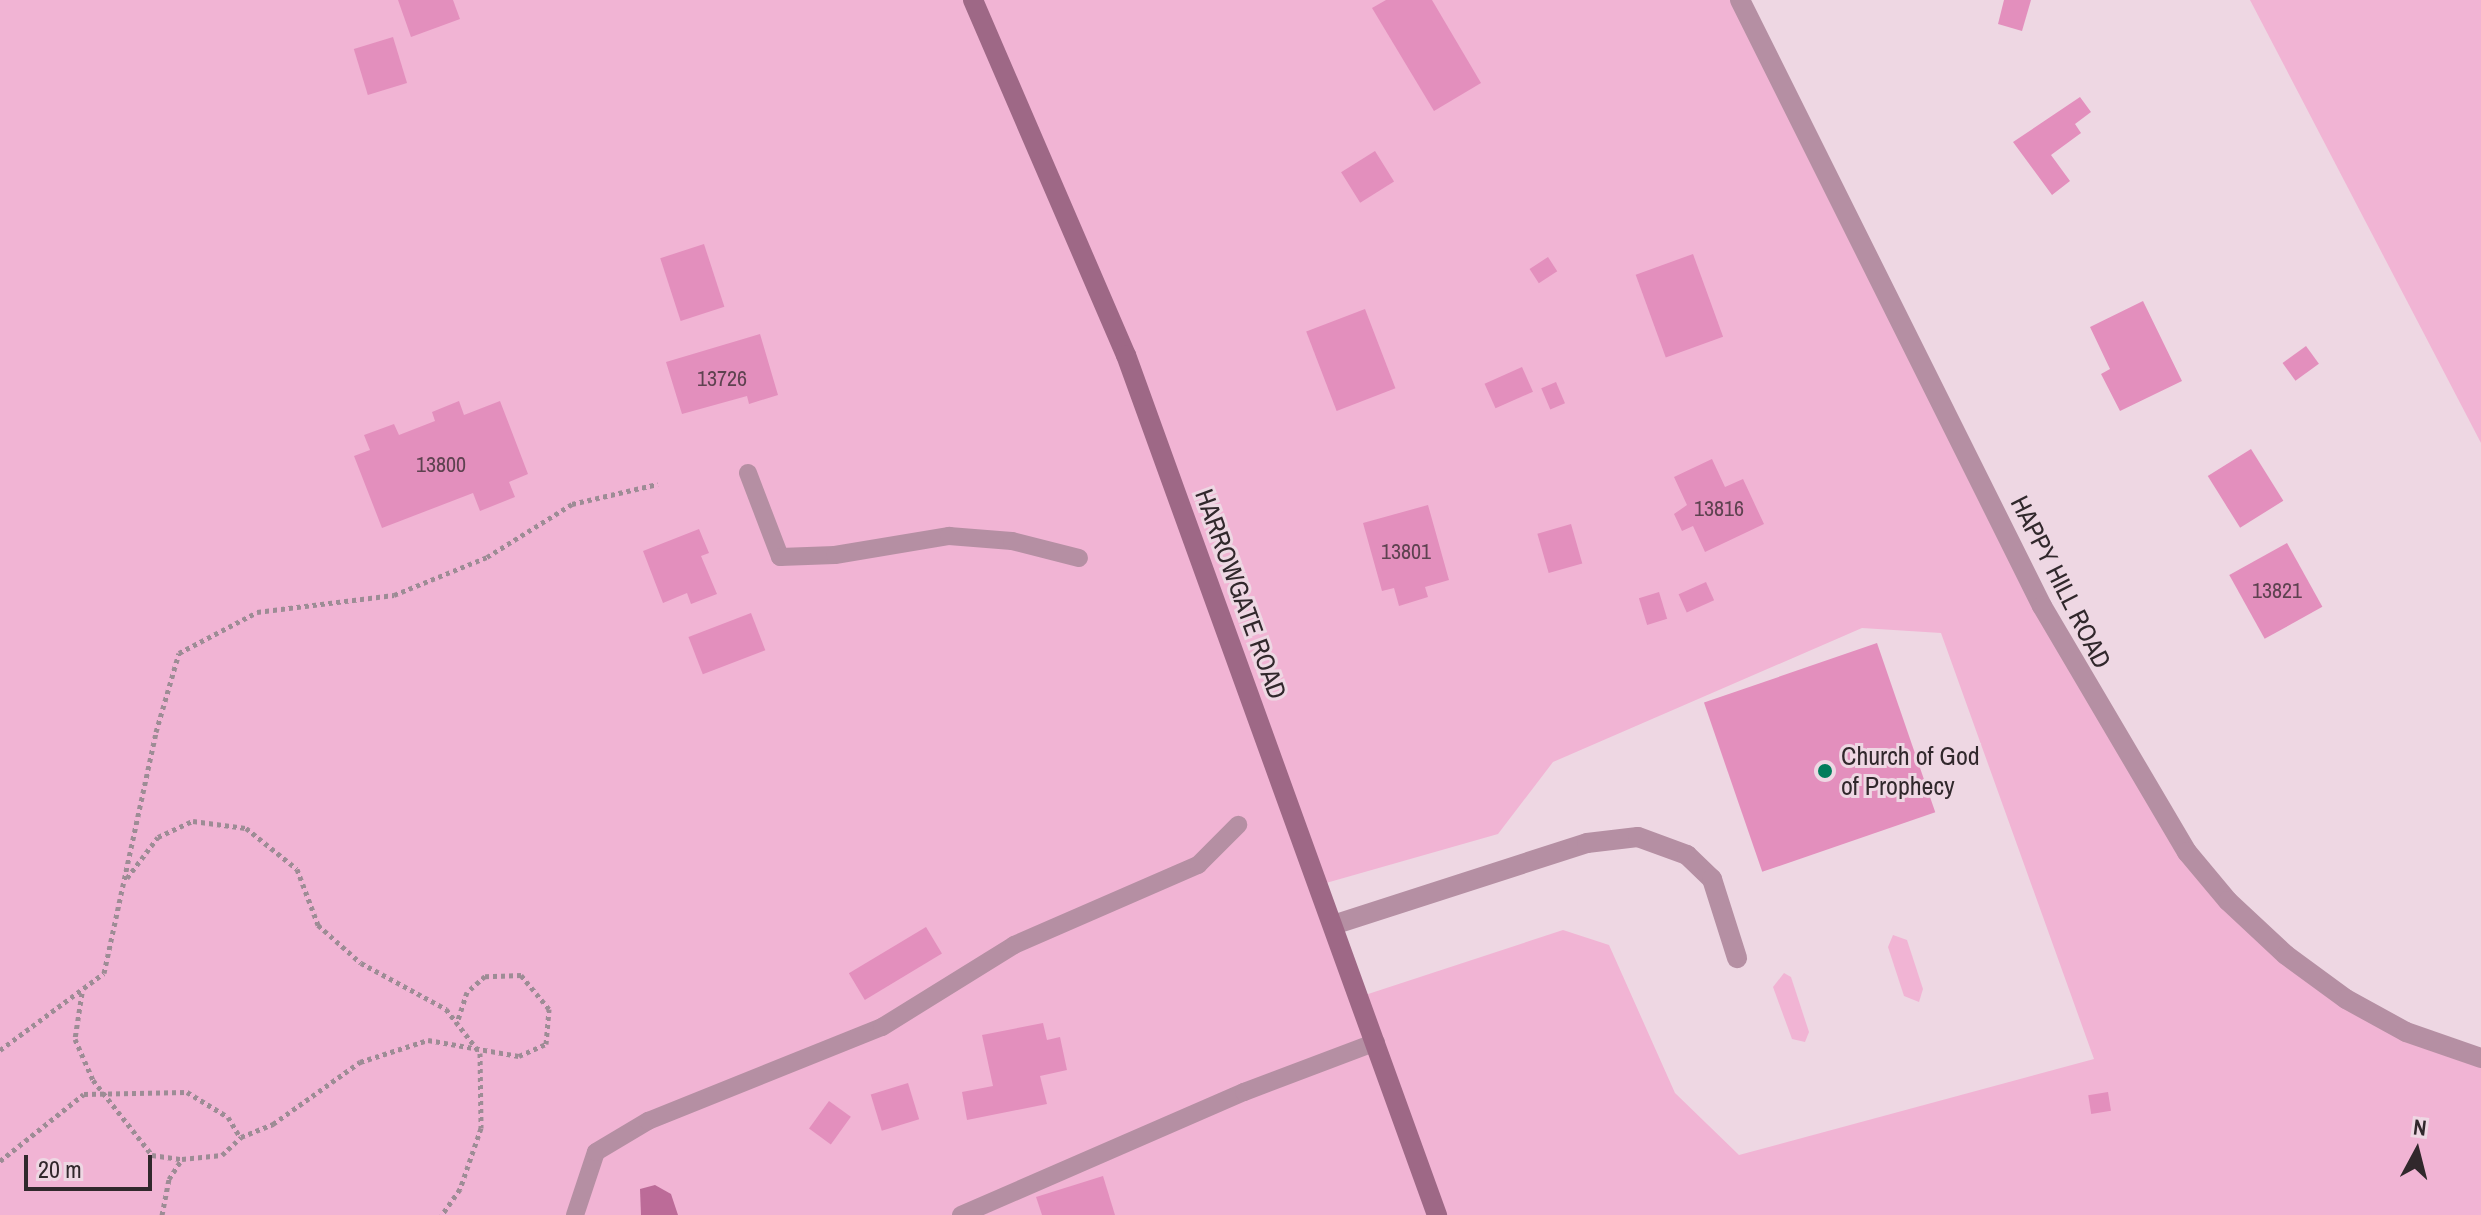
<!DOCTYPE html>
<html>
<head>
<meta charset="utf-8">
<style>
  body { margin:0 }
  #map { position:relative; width:2481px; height:1215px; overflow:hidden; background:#eed7e3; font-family:"Archivo Narrow",sans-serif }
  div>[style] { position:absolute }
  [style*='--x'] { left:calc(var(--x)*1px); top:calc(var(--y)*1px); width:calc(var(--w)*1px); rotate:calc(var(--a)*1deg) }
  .green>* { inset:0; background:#f1b4d4 }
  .water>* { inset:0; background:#bc6b98 }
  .building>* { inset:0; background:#e38fbd; transform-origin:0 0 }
  .path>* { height:5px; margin-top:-2.5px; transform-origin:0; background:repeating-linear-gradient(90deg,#9d8c95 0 4px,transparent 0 8px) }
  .service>* { height:18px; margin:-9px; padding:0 9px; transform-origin:9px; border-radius:9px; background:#b58fa3 }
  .minor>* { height:20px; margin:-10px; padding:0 10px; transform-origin:10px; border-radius:10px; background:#b58fa3 }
  .tertiary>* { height:20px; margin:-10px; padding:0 10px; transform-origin:10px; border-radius:10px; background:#b58fa3 }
  .secondary>* { height:20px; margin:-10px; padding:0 10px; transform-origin:10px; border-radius:10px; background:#9e6886 }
  .dots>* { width:22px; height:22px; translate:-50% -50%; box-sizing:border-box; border:4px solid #eed7e3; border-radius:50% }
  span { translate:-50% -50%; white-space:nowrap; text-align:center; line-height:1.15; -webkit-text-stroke:6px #eed7e3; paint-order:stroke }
  .number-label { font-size:22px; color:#5e4250 }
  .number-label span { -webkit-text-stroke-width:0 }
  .street-label { font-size:26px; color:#31282c }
  .poi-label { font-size:26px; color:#31282c }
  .left { translate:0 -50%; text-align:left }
  .north { position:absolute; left:2377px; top:1111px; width:80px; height:80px; -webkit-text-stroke:6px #eed7e3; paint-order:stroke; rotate:7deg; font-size:22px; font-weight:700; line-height:32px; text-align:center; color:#31282c }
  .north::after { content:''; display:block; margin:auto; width:28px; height:36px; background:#31282c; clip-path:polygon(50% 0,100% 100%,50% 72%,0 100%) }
  .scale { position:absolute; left:24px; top:1155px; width:128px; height:36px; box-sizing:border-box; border:4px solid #31282c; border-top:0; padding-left:10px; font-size:24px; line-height:28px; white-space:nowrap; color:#31282c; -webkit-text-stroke:6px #eed7e3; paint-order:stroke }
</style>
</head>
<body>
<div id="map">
  <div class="green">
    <i style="clip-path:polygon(evenodd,0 0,1743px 0,2033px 589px,2187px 851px,2346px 999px,2481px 1058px,2481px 1215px,0 1215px,0 0,1862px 628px,1941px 633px,2094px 1059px,1739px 1155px,1675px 1093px,1609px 945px,1563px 930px,1359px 997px,1319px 885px,1498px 834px,1553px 762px,1862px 628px)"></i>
    <i style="clip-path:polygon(2250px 0,2481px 0,2481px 443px)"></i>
    <i style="clip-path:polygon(1893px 935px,1907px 940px,1923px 989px,1919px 1002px,1904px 996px,1888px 947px)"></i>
    <i style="clip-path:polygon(1784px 973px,1791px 977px,1809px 1032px,1805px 1042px,1792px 1039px,1773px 987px)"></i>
  </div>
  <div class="water">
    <i style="clip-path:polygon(655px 1185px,671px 1194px,678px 1215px,641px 1215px,640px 1189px)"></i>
  </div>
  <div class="building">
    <i style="clip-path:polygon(398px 0,453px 0,460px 19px,411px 37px)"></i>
    <i style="clip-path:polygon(1386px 0,1432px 0,1481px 83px,1434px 111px,1372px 8px)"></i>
    <i style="clip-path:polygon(2004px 0,2031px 0,2022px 31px,1998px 24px)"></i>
    <i style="left:393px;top:37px;width:48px;height:41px;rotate:73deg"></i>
    <i style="clip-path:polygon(2080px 97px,2091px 112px,2075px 124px,2081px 133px,2051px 155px,2070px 181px,2052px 195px,2013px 142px)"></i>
    <i style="left:1375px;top:151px;width:36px;height:40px;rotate:58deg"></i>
    <i style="left:704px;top:244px;width:66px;height:46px;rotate:72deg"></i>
    <i style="left:1693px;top:254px;width:88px;height:61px;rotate:70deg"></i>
    <i style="left:1548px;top:257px;width:17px;height:22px;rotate:57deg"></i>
    <i style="clip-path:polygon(2143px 301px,2182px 381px,2120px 411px,2101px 374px,2110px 369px,2090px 327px)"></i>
    <i style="left:1365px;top:309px;width:85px;height:63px;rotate:69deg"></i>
    <i style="clip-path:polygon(760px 334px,778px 395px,749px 404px,747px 396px,682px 414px,666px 362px)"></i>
    <i style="left:2306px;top:346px;width:22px;height:29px;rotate:54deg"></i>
    <i style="left:1522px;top:367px;width:27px;height:41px;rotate:66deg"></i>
    <i style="left:1556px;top:382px;width:23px;height:16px;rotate:67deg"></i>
    <i style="clip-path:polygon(459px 401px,464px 415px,500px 401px,528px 474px,509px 482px,515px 497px,480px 511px,473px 493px,382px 528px,354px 456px,370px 450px,364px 435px,394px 424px,399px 435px,435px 421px,432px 412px)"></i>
    <i style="left:2251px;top:449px;width:61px;height:51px;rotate:58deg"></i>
    <i style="clip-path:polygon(1712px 459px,1725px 487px,1743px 479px,1764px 524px,1705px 552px,1693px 526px,1682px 531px,1674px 514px,1687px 505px,1674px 477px)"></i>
    <i style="clip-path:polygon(1428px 505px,1449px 580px,1425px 587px,1428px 597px,1399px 606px,1394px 588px,1382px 591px,1363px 523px)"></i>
    <i style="left:1571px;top:524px;width:41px;height:35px;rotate:74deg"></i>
    <i style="clip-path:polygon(699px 529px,709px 553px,701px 556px,717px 594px,691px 604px,687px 593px,663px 603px,643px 551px)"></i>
    <i style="left:2287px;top:543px;width:73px;height:66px;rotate:61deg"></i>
    <i style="left:1706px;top:582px;width:20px;height:30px;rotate:66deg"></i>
    <i style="left:1659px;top:592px;width:28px;height:21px;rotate:73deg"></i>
    <i style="left:751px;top:613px;width:40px;height:67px;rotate:69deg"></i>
    <i style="left:1877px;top:643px;width:179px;height:183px;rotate:71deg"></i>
    <i style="left:926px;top:927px;width:31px;height:90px;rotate:59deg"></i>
    <i style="clip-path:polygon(1043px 1023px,1047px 1040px,1060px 1037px,1067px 1070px,1040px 1076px,1047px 1104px,967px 1120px,962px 1092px,993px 1086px,982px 1035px)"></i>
    <i style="left:908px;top:1083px;width:38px;height:39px;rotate:73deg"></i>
    <i style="left:2108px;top:1092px;width:19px;height:20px;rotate:81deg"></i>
    <i style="left:829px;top:1101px;width:27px;height:34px;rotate:36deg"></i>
    <i style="clip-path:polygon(1103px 1176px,1115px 1215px,1042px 1215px,1036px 1197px)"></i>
  </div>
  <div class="path">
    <i style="--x:127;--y:878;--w:51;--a:-52.9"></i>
    <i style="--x:158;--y:837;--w:38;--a:-25"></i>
    <i style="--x:193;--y:821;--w:53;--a:7.5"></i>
    <i style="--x:246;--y:828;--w:65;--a:38.8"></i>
    <i style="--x:297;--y:869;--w:60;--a:69.4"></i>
    <i style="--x:318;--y:925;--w:57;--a:41.5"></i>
    <i style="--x:361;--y:963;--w:97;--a:28.4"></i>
    <i style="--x:446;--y:1009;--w:56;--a:52.3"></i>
    <i style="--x:480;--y:1053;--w:75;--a:89.2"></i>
    <i style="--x:481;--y:1128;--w:65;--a:109"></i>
    <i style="--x:460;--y:1189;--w:32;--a:125"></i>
    <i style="--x:82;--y:993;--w:47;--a:98.7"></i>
    <i style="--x:75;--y:1039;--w:45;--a:66.3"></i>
    <i style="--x:93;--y:1080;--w:95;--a:51.8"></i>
    <i style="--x:152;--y:1155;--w:30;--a:8"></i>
    <i style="--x:182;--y:1159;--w:40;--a:-5.7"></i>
    <i style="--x:222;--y:1155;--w:26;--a:-43"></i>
    <i style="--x:241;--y:1137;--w:35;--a:-22"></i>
    <i style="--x:273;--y:1124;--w:107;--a:-35.5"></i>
    <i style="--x:360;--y:1062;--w:71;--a:-17.9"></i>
    <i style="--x:428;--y:1040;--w:92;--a:10"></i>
    <i style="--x:519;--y:1056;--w:30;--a:-24"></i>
    <i style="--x:546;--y:1044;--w:35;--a:-85"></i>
    <i style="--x:549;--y:1009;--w:44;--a:-129.5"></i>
    <i style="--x:521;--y:975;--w:36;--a:178"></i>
    <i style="--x:485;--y:976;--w:24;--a:138"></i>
    <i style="--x:467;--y:992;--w:33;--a:108"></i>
    <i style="--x:0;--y:1050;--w:129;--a:-36.5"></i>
    <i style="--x:104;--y:973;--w:247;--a:-77.8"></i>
    <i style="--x:156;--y:732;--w:82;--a:-73.8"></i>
    <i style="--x:179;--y:653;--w:88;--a:-27.7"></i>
    <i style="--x:257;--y:612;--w:138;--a:-7.1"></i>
    <i style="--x:394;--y:595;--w:100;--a:-22.2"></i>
    <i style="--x:487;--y:557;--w:100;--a:-31.9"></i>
    <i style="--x:572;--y:504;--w:88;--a:-13.1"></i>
    <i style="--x:0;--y:1161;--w:107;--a:-38.6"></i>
    <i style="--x:84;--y:1094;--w:103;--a:-1.1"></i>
    <i style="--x:187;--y:1092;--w:48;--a:31.4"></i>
    <i style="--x:228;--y:1117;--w:23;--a:59"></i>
    <i style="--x:162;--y:1215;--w:37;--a:-79"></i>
    <i style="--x:169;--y:1179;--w:24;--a:-57"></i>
  </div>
  <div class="service">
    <i style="--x:748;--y:473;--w:90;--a:69.1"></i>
    <i style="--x:780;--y:557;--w:55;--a:-2.1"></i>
    <i style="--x:835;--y:555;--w:116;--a:-9.5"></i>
    <i style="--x:949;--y:536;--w:63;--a:4.5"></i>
    <i style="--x:1012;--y:541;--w:69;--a:14.2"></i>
    <i style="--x:575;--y:1215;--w:66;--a:-71.6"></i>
    <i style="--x:596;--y:1152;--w:61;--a:-30.8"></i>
    <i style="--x:648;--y:1121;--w:252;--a:-21.9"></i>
    <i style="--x:882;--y:1027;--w:155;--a:-31.8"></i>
    <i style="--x:1014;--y:945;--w:201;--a:-23.5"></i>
    <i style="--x:1198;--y:865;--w:57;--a:-45"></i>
    <i style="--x:961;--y:1215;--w:309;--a:-23.5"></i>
    <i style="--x:1244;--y:1092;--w:141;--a:-20.7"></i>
  </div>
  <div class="minor">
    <i style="--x:1333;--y:925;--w:267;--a:-17.9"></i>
    <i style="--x:1587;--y:843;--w:51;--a:-6.7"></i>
    <i style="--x:1638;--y:837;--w:52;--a:20.2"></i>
    <i style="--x:1687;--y:855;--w:35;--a:44"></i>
    <i style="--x:1712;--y:879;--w:83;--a:72.4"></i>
  </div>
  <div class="tertiary">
    <i style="--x:1740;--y:0;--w:677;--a:63.51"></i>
    <i style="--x:2042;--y:606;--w:286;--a:59.5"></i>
    <i style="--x:2187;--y:852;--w:64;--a:50.1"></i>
    <i style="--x:2228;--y:901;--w:79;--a:43"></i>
    <i style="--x:2286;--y:955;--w:74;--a:36.3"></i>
    <i style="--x:2346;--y:999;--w:68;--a:28.8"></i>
    <i style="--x:2406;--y:1032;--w:79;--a:19.1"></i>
  </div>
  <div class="secondary">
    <i style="--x:973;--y:0;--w:387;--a:66.7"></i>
    <i style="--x:1126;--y:355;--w:915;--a:70.12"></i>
  </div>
  <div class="dots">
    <i style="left:1825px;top:771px;background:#017d5b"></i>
  </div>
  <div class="number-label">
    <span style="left:722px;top:379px">13726</span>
    <span style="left:441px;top:465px">13800</span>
    <span style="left:1719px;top:509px">13816</span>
    <span style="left:1406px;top:552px">13801</span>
    <span style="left:2277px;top:591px">13821</span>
  </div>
  <div class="street-label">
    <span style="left:2061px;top:582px;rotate:63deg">HAPPY HILL ROAD</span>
    <span style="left:1241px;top:594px;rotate:70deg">HARROWGATE ROAD</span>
  </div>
  <div class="poi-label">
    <span class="left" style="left:1841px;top:771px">Church of God<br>of Prophecy</span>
  </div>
  <div class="north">N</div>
  <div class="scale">20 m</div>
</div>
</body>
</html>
